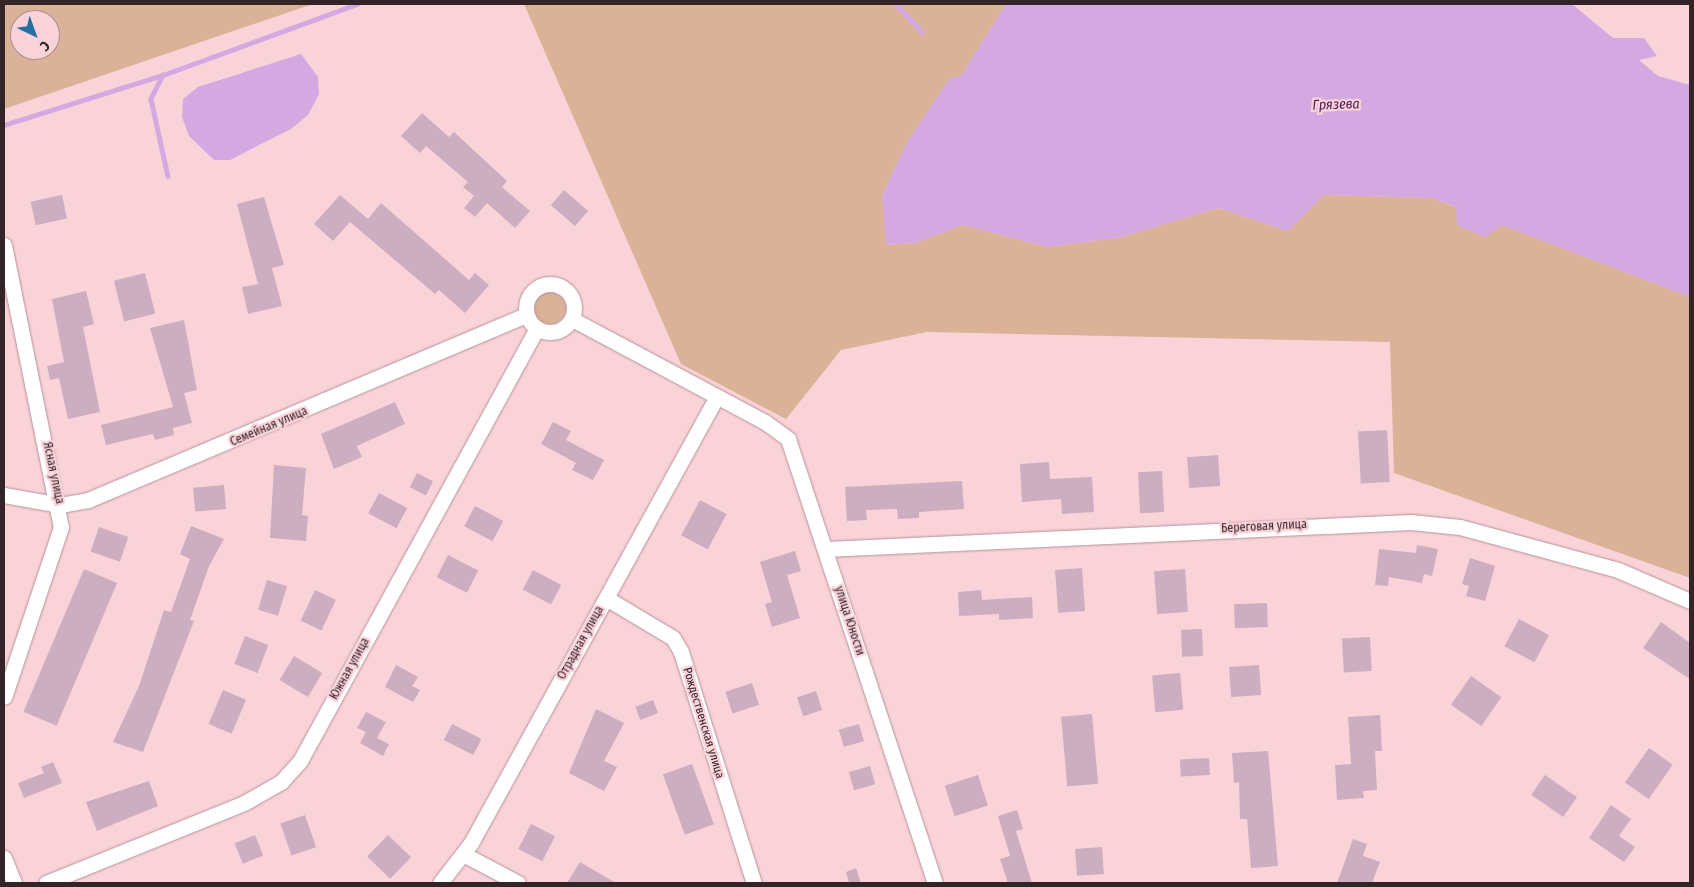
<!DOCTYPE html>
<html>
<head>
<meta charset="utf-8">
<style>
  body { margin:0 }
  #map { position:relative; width:1694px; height:887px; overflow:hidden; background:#fad3d9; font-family:"Fira Sans Condensed",sans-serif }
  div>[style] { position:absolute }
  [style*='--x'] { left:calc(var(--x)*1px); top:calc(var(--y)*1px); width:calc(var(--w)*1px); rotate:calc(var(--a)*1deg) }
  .green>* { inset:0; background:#d9b298 }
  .round { border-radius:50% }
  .water>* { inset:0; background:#d4a9e2 }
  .stream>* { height:4.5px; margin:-2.25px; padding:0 2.25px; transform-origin:2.25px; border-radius:2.25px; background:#d4a9e2 }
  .building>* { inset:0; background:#cdadc0; transform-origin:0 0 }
  .roads { filter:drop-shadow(0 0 1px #b69298) drop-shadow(0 0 1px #b69298) }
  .street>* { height:15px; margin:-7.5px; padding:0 7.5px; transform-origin:7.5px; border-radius:7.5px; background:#fff }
  .street>.ring { margin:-7.5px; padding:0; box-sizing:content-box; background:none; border:15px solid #fff; border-radius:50% }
  span { translate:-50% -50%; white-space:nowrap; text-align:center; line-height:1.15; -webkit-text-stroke:4.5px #fad3d9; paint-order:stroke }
  .street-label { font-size:12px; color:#322427 }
  .water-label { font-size:14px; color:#4b175a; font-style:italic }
  .frame { position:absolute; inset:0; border:5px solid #322427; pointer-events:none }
  .north { position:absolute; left:10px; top:10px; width:50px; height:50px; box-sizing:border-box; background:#fad3d9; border:1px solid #aa8d92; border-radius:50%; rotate:138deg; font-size:14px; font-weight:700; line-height:20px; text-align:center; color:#322427 }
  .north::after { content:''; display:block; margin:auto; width:18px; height:22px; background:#256fa3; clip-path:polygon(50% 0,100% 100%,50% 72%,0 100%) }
</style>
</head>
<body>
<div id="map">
  <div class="green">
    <i style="clip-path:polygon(evenodd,4px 4px,313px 4px,4px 109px,4px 4px,20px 20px,50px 20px,50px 50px,20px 50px,20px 20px)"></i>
    <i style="clip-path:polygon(524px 4px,1006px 4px,961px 76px,950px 79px,907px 142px,882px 196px,887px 245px,916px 243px,962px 225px,1048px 247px,1122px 237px,1218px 208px,1288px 231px,1324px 195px,1432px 198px,1690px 297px,1690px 578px,1394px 473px,1390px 342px,927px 332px,841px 350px,786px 419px,681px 364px)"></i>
    <i class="round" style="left:534px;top:292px;width:32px;height:32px"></i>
  </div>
  <div class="water">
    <i style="clip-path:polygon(1006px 4px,1572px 4px,1613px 38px,1644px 38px,1657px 56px,1639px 60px,1658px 76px,1690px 85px,1690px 297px,1502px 225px,1485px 237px,1457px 225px,1456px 207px,1432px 198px,1324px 195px,1288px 231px,1218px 208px,1122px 237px,1048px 247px,962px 225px,916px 243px,886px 245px,882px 196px,907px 142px,950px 78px,961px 76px)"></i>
    <i style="clip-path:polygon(301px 54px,318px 77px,319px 94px,308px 115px,291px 129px,230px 160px,214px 160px,189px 136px,182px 117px,183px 99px,198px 87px)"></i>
  </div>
  <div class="stream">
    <i style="--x:896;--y:4;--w:38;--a:47"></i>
    <i style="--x:163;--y:75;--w:27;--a:117"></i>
    <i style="--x:151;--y:99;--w:79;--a:77.6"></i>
    <i style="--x:4;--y:125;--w:167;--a:-17.5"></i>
    <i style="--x:163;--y:75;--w:207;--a:-20.1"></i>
  </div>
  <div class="building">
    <i style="clip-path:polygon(422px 113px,449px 137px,454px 132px,507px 181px,502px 187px,530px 211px,515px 228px,487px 203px,475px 217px,464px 208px,474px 196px,463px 187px,468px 182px,426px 146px,420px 153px,401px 136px)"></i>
    <i style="left:564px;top:190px;width:32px;height:20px;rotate:41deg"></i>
    <i style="left:62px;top:195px;width:24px;height:32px;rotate:78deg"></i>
    <i style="clip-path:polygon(340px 195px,368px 219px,381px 203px,469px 280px,475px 273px,489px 285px,465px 313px,439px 290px,435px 294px,350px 222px,333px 241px,314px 224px)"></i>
    <i style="clip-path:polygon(264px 197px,284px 265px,272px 268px,282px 306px,248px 314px,242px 287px,258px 284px,237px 204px)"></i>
    <i style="left:145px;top:273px;width:42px;height:32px;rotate:76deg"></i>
    <i style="clip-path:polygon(86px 291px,94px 324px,83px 327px,100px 412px,68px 419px,59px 378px,50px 380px,47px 366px,64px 362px,52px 299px)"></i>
    <i style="clip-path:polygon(184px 320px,197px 390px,184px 393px,192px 423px,173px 428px,174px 435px,155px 440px,153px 434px,106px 445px,101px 425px,173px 407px,150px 328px)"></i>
    <i style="clip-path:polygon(395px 402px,405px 424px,357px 446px,362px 457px,334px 469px,321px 434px)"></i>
    <i style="clip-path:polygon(553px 422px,571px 431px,566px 440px,604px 460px,593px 480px,572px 470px,576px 463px,541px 444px)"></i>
    <i style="left:1387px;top:430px;width:52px;height:29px;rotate:87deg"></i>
    <i style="left:1218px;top:455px;width:31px;height:31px;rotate:86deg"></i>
    <i style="clip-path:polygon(1049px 462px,1050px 479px,1092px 477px,1094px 512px,1062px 514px,1061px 499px,1022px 502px,1020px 464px)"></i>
    <i style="clip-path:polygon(274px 465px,306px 468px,302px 515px,308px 516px,306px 541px,270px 538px)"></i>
    <i style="left:1162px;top:471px;width:41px;height:24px;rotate:87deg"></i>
    <i style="left:417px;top:473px;width:18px;height:16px;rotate:27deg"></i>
    <i style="clip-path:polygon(962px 481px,964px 509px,919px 512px,919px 518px,898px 519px,897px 509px,866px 510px,867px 520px,847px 521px,845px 487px)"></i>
    <i style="left:224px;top:485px;width:24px;height:31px;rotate:85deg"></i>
    <i style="left:379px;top:493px;width:32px;height:23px;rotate:28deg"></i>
    <i style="left:700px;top:500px;width:30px;height:40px;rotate:28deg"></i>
    <i style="left:475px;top:506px;width:32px;height:23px;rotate:28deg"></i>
    <i style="clip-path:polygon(191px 526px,224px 539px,209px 566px,190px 620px,194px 621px,143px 752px,113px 742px,139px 686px,164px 610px,171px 612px,190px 559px,180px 554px)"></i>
    <i style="left:99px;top:527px;width:31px;height:26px;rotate:19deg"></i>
    <i style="clip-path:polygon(1417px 545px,1438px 549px,1432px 576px,1424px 574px,1422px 583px,1389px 577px,1388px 586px,1375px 585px,1379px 549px,1416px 553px)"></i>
    <i style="clip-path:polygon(795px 551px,801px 571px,787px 575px,800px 618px,772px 627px,765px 604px,772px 602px,760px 562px)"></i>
    <i style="left:448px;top:555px;width:34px;height:25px;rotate:27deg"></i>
    <i style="clip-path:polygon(1470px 558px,1495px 566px,1485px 601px,1466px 596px,1469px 586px,1462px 584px)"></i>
    <i style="left:1082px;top:568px;width:43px;height:27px;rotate:86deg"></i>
    <i style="left:84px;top:569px;width:36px;height:155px;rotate:23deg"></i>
    <i style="left:1185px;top:569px;width:43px;height:31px;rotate:86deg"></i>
    <i style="left:533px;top:570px;width:32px;height:22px;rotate:28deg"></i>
    <i style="left:267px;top:580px;width:21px;height:31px;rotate:17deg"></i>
    <i style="left:315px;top:590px;width:23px;height:34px;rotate:25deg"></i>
    <i style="clip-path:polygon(981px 590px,982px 600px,1032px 597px,1033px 618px,999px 620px,999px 614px,959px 616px,958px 592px)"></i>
    <i style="left:1267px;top:603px;width:24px;height:33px;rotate:88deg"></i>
    <i style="left:1519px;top:619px;width:34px;height:31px;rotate:28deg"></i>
    <i style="clip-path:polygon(1661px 622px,1690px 643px,1690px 679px,1643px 648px)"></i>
    <i style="left:1202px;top:629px;width:27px;height:21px;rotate:88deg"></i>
    <i style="left:245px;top:636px;width:25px;height:30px;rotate:21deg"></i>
    <i style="left:1370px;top:637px;width:34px;height:28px;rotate:87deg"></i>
    <i style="left:294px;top:656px;width:33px;height:28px;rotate:31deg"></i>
    <i style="clip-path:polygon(396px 665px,418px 677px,412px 686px,420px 690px,413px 702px,385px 687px)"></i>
    <i style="left:1259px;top:665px;width:30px;height:30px;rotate:86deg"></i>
    <i style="left:1180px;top:673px;width:37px;height:28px;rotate:85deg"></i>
    <i style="left:1471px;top:676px;width:37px;height:35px;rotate:35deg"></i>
    <i style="left:752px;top:683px;width:23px;height:28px;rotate:72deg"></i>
    <i style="left:223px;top:690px;width:25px;height:37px;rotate:23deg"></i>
    <i style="left:816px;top:691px;width:20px;height:20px;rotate:72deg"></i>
    <i style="left:653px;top:700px;width:14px;height:19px;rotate:69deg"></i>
    <i style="clip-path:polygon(596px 709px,624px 723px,604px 761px,617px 767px,604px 791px,569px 773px)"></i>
    <i style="clip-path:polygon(366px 712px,386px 722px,377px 738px,389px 744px,383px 756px,360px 743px,366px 732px,357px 728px)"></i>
    <i style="left:1092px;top:714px;width:70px;height:31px;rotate:85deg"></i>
    <i style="clip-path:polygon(1380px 715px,1382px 751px,1375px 751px,1377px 790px,1363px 791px,1364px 798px,1337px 800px,1335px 765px,1351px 764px,1348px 717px)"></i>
    <i style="left:452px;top:724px;width:33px;height:18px;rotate:27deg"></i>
    <i style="left:859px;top:724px;width:18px;height:21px;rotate:74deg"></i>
    <i style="left:1649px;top:748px;width:29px;height:42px;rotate:35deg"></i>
    <i style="clip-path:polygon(1268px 751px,1278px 866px,1251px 868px,1247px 819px,1240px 819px,1239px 782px,1234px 783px,1232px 753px)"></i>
    <i style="left:1209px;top:758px;width:17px;height:29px;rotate:87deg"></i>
    <i style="clip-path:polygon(53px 762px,62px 783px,24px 798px,18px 783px,44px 773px,41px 767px)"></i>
    <i style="left:692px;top:764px;width:64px;height:31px;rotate:70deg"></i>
    <i style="left:870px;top:766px;width:19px;height:22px;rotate:74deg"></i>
    <i style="left:978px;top:775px;width:32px;height:35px;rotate:72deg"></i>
    <i style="left:1545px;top:775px;width:39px;height:24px;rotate:35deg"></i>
    <i style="clip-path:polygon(149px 781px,158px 806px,97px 831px,86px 802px)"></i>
    <i style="clip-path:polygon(1611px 805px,1631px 819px,1619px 836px,1635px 847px,1624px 862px,1589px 838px)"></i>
    <i style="clip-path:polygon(1017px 810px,1023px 829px,1016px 831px,1032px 883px,1008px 883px,1000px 859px,1010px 856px,998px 816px)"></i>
    <i style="left:305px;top:815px;width:34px;height:26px;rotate:71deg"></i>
    <i style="left:531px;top:824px;width:27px;height:28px;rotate:27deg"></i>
    <i style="left:255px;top:835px;width:22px;height:22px;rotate:68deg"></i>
    <i style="left:388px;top:835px;width:32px;height:30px;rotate:44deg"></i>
    <i style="clip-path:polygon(1353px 839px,1367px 844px,1363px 856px,1380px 862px,1372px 883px,1337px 883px)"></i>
    <i style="left:1102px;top:847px;width:27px;height:27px;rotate:86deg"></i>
    <i style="clip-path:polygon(580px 862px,616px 883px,567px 883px)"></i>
    <i style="clip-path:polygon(856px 868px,861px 883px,849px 883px,846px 872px)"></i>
  </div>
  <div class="roads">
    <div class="street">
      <i style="--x:4;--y:245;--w:288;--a:78.6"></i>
      <i style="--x:61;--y:527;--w:179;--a:108.5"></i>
      <i class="ring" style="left:526px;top:284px;width:33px;height:33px"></i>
      <i style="--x:572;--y:319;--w:219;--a:28.1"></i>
      <i style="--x:765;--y:422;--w:29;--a:36"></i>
      <i style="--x:788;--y:439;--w:468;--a:71.7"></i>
      <i style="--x:4;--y:495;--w:57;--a:10.1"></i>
      <i style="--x:60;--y:505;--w:28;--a:-10"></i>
      <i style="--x:88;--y:500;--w:476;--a:-22.9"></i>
      <i style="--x:826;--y:549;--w:586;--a:-2.64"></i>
      <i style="--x:1411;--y:522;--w:49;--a:5.8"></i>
      <i style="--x:1460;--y:527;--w:164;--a:15.2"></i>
      <i style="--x:1618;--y:570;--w:78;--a:23.3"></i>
      <i style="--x:606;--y:598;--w:78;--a:30.8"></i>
      <i style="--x:673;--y:638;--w:16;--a:60"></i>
      <i style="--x:681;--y:652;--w:242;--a:72.5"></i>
      <i style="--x:463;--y:854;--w:62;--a:27.8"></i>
      <i style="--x:4;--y:858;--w:27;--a:68"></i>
      <i style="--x:46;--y:883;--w:214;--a:-22"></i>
      <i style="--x:244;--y:803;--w:43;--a:-29.6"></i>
      <i style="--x:281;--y:782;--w:28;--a:-48"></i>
      <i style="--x:300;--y:761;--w:493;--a:-61.3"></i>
      <i style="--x:440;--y:883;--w:51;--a:-52.2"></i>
      <i style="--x:471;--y:843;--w:508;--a:-61.16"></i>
    </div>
  </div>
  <div class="street-label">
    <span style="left:269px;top:427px;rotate:-23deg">Семейная улица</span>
    <span style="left:53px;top:473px;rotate:78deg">Ясная улица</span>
    <span style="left:1264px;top:527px;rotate:-3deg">Береговая улица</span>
    <span style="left:849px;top:621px;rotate:72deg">улица Юности</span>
    <span style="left:581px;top:643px;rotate:-61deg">Отрадная улица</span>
    <span style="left:350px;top:669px;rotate:-61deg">Южная улица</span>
    <span style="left:703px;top:723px;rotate:73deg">Рождественская улица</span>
  </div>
  <div class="water-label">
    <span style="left:1336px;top:105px;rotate:-2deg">Грязева</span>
  </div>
  <div class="frame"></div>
  <div class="north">С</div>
</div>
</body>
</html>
